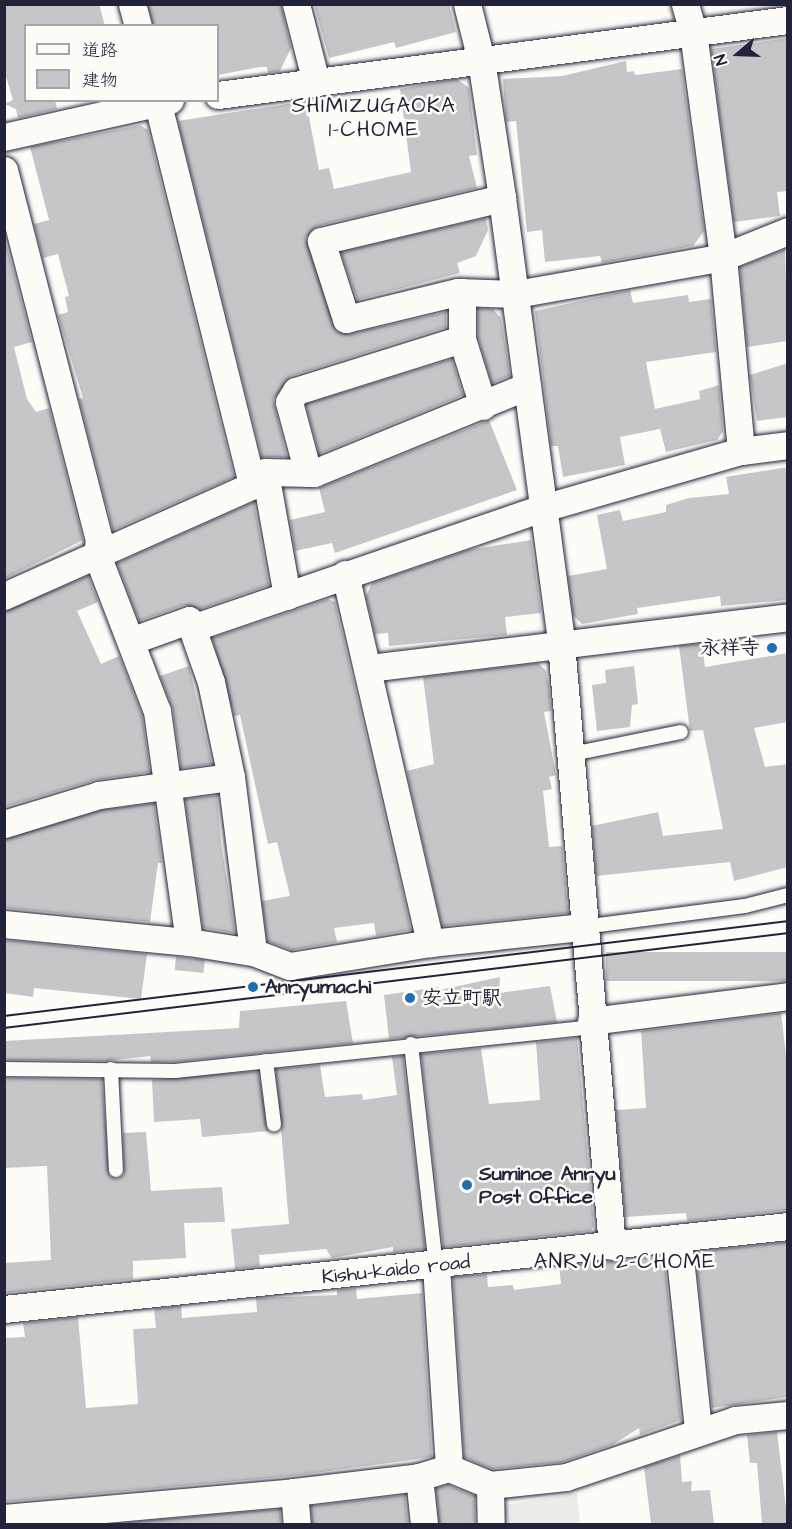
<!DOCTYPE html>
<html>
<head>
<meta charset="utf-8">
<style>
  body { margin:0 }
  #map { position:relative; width:792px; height:1529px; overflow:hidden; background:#fdfcf7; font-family:"Architects Daughter","Klee One",sans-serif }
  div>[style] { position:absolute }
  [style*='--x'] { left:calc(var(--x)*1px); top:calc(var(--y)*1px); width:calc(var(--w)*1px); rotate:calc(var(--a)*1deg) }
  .built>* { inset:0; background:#ecece9 }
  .building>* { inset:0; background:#c6c6c8; transform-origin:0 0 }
  .roads { filter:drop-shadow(0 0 2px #22223b) drop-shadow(0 0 2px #22223b) }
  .service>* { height:14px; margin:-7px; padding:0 7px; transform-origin:7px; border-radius:7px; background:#fdfcf7 }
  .minor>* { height:27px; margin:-13.5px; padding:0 13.5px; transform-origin:13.5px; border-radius:13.5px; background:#fdfcf7 }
  .tram>* { height:1.5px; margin:-0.75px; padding:0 0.75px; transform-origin:0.75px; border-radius:0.75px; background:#22223b }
  .dots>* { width:16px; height:16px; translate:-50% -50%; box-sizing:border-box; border:3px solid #fdfcf7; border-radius:50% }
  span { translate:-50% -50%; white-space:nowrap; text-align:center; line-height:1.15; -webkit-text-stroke:5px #fdfcf7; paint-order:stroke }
  .poi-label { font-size:20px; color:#22223b; font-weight:700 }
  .right { translate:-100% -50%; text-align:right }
  .left { translate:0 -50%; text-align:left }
  .street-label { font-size:20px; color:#22223b }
  .neighbourhood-label { font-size:21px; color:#22223b; letter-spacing:1.5px }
  .frame { position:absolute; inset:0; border:6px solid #22223b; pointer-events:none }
  .legend { position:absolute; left:24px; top:24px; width:195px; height:78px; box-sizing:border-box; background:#fdfcf7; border:2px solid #a5a5ac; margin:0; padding:8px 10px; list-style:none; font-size:18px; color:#22223b }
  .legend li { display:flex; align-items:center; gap:12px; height:30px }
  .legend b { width:30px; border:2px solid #a5a5ac }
  .north { position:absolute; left:708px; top:24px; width:60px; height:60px; -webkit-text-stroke:4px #fdfcf7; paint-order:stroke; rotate:251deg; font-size:16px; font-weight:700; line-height:24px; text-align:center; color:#22223b }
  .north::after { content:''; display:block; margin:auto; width:21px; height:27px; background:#22223b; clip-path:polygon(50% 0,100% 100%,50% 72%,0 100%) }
</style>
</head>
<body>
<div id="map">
  <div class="built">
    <i style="clip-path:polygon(577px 1493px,580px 1524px,504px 1524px,504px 1505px)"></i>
  </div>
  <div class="building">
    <i style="clip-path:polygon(4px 4px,99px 4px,105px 26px,26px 26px,26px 100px,55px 100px,57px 109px,18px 118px,16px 109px,4px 104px,13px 100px,4px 70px)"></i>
    <i style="clip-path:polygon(148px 4px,281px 4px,291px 48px,280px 71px,268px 73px,267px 67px,260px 67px,218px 75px,218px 26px,153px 26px)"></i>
    <i style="clip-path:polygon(314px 4px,449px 4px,456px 32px,396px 48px,394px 42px,329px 58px)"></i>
    <i style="clip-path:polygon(788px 38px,788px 191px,777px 192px,780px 216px,734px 222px,711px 49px)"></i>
    <i style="clip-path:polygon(626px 61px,627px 72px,634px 71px,635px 75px,682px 69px,704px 231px,693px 246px,602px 263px,600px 256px,545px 262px,542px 230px,527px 232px,516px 121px,506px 122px,503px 79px,562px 76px)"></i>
    <i style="clip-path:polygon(457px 79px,469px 88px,477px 155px,469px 156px,477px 188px,317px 226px,306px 238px,336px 331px,350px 334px,446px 312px,446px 327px,291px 376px,273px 400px,287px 457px,262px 457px,178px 121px,306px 101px,319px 170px,329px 168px,334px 189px,411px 172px,400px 89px)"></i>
    <i style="clip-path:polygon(140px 125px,148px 130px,234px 477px,113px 530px,79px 399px,83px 398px,58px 315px,68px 312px,65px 297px,69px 296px,58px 254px,43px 258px,34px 224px,49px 220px,30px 147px)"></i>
    <i style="clip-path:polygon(486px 218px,488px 230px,476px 256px,457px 263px,460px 273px,357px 300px,341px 252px)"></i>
    <i style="clip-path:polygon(4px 235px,32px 342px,14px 347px,27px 399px,36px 412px,49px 408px,83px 540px,4px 579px)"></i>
    <i style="clip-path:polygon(785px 249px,788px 341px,747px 347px,740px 267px)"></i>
    <i style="clip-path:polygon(630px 290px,633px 303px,688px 295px,689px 302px,711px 299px,716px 352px,646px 362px,655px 409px,700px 399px,699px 391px,719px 385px,723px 431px,717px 440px,666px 452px,660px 429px,620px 437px,625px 465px,563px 477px,558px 446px,551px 446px,535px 311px)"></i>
    <i style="clip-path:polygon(478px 308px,493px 309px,501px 318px,510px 376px,492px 383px,478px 337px)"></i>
    <i style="clip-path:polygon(452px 359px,463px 395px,319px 454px,306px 404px)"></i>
    <i style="clip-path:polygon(788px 363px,788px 417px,757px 421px,750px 375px)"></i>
    <i style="clip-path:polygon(489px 420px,517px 490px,335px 553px,332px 543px,295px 551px,290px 520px,325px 512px,319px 488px)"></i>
    <i style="clip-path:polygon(788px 467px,786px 600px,721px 606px,720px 596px,637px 608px,638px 614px,582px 624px,573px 615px,568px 576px,607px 569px,597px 515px,620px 510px,623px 521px,666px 512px,666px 505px,689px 498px,729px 494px,726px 477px)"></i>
    <i style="clip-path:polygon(254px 502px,269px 585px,200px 609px,184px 605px,139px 621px,117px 563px)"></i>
    <i style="clip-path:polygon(531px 540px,541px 613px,505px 617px,507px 635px,389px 646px,388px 633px,375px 634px,366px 596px,372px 583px,468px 550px)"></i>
    <i style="clip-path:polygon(88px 576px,98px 602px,77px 611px,101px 664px,119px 656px,142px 715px,150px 772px,95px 780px,4px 807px,4px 611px)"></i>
    <i style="clip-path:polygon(328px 599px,335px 602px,411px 930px,376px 936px,374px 923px,334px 928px,337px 942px,292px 950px,267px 941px,262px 901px,290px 896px,277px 842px,268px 844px,240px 715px,234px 716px,212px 638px)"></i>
    <i style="clip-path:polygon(702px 643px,705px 667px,788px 653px,788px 722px,754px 728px,765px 767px,788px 764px,788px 867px,734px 881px,730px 862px,596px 876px,592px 826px,658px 812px,663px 836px,723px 829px,703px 730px,690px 731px,679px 646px)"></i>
    <i style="clip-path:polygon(538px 663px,546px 671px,549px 686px,551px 711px,544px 712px,556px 775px,549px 777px,552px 789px,543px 791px,549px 847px,562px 846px,568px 913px,442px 926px,407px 771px,434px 764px,423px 677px)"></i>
    <i style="clip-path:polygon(189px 666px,212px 764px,181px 768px,173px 709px,160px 676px)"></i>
    <i style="clip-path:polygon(634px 666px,638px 704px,632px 705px,630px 727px,597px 731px,592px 685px,606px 683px,605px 670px)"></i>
    <i style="clip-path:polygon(217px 795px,221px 842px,235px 933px,203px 928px,185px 799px)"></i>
    <i style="clip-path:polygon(154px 803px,162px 863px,158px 863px,150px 922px,4px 908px,4px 839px,102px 810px)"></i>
    <i style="clip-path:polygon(4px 940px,147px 954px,141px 999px,34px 988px,33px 997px,4px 993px)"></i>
    <i style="left:788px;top:952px;width:29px;height:182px;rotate:90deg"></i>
    <i style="left:176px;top:957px;width:29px;height:13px;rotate:6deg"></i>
    <i style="clip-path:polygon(500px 977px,499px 993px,550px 986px,557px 1022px,389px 1039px,384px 995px,439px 987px,440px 990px)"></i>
    <i style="clip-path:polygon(346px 1001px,353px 1043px,175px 1062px,151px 1062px,150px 1056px,106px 1061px,4px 1060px,4px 1041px,239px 1028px,240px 1011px)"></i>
    <i style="clip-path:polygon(781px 1013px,788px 1071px,788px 1210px,687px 1221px,686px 1213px,625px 1217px,616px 1110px,646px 1108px,641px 1031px)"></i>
    <i style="clip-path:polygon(577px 1038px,594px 1226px,591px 1231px,443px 1247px,421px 1054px,481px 1048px,489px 1104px,540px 1100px,536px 1042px)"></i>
    <i style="clip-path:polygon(403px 1056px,425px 1249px,393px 1252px,393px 1247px,332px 1258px,326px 1249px,259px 1255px,260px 1266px,235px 1269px,231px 1229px,289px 1224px,276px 1069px,320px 1065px,325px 1097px,362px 1094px,363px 1100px,397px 1095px,392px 1057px)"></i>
    <i style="clip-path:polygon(258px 1071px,269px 1131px,202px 1137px,200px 1119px,154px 1122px,152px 1080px)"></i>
    <i style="clip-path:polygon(4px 1078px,102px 1079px,109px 1175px,117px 1179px,124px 1174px,123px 1133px,146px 1132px,151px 1191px,222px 1187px,225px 1222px,184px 1223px,186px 1258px,133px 1261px,133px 1279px,4px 1293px,4px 1263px,51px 1260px,47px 1166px,4px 1168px)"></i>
    <i style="clip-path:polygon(788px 1242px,788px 1397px,712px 1408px,695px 1252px)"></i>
    <i style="clip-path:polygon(664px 1256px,681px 1420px,640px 1435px,639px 1428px,612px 1445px,563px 1462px,492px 1469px,464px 1457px,453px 1277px,487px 1274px,488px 1287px,513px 1285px,514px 1290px,561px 1284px,559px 1266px)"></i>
    <i style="clip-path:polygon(356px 1288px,357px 1299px,422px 1293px,432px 1457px,292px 1476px,4px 1502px,4px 1338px,25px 1337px,23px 1323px,78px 1317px,86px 1408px,138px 1404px,133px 1329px,156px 1328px,154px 1309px,181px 1306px,182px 1318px,257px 1312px,256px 1298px,337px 1295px,337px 1290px)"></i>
    <i style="clip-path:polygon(777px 1432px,788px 1524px,762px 1524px,757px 1463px,750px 1463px,747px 1435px)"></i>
    <i style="clip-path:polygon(680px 1455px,682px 1482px,692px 1481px,691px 1491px,710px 1490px,714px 1524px,651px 1524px,644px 1467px)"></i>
    <i style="clip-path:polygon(448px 1485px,475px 1496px,475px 1524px,439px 1524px,436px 1488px)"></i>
    <i style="clip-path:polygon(405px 1495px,408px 1524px,312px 1524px,311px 1506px)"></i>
    <i style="clip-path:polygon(280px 1509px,281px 1524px,108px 1524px)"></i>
  </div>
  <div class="roads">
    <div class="service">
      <i style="--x:572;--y:754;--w:111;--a:-11.4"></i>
      <i style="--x:583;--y:927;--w:163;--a:-7.4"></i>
      <i style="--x:745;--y:906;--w:44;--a:-14.3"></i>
      <i style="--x:411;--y:1044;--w:223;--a:83.6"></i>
      <i style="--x:266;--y:1061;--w:64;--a:82.8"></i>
      <i style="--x:4;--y:1069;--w:171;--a:0.7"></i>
      <i style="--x:175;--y:1071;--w:418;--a:-6"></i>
      <i style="--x:111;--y:1069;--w:101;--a:87.2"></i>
    </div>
    <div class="minor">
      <i style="--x:132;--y:4;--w:23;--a:75"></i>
      <i style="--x:296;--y:4;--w:81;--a:75.6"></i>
      <i style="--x:467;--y:4;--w:58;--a:76"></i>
      <i style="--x:481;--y:60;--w:140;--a:81.3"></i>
      <i style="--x:502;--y:198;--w:449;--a:82.4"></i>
      <i style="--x:561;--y:643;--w:605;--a:85.17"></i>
      <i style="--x:685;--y:4;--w:29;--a:74"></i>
      <i style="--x:693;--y:32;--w:227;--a:82.4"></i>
      <i style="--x:723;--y:257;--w:195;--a:84.7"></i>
      <i style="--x:218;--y:95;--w:575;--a:-7.5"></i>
      <i style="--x:157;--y:100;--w:396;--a:76.1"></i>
      <i style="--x:4;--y:137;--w:170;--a:-12.6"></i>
      <i style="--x:4;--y:170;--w:381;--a:75.6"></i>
      <i style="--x:99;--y:539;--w:16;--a:97"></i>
      <i style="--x:97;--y:555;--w:167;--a:69"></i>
      <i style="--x:157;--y:711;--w:233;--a:82.1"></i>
      <i style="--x:502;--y:198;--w:186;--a:166.6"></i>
      <i style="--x:321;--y:241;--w:82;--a:72.2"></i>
      <i style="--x:346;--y:319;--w:115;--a:-13.6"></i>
      <i style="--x:458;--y:292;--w:58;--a:2"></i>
      <i style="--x:516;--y:294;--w:210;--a:-10.1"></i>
      <i style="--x:723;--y:257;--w:70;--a:-21.8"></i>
      <i style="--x:462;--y:339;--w:70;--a:72.6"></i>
      <i style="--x:308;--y:473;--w:73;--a:-105"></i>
      <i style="--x:289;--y:402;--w:13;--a:-58"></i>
      <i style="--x:296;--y:391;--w:174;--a:-17.4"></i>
      <i style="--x:462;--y:339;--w:47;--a:-90"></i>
      <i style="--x:345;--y:574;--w:379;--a:77"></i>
      <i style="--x:4;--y:596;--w:286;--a:-24"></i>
      <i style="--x:287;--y:596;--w:126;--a:-100.1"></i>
      <i style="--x:265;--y:472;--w:49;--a:1.2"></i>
      <i style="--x:314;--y:473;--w:230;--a:-22.2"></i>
      <i style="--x:192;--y:628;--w:57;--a:70.6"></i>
      <i style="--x:211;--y:682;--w:97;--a:78.1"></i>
      <i style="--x:231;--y:777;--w:176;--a:82.8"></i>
      <i style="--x:133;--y:640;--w:59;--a:-19.7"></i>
      <i style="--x:189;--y:620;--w:9;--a:69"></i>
      <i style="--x:192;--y:628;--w:371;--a:-18.9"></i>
      <i style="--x:543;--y:508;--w:206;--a:-16.1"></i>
      <i style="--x:741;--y:451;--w:47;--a:-7.3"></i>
      <i style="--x:369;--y:668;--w:422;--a:-6.9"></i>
      <i style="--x:4;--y:824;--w:99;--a:-17"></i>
      <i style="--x:99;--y:795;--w:133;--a:-7.8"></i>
      <i style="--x:4;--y:924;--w:186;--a:5.6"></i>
      <i style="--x:189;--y:942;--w:65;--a:8.9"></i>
      <i style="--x:253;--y:952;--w:40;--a:21"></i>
      <i style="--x:290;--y:966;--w:142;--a:-9.3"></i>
      <i style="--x:430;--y:943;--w:154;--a:-6"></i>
      <i style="--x:591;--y:1021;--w:199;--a:-7.2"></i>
      <i style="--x:678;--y:1239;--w:192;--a:84"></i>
      <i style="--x:436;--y:1266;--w:202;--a:86.3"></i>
      <i style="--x:4;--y:1309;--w:788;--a:-6.04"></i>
      <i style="--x:419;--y:1477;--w:47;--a:83.9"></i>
      <i style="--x:490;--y:1485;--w:39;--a:89"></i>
      <i style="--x:294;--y:1492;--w:32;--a:85"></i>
      <i style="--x:4;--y:1518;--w:291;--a:-5.1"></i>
      <i style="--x:294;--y:1492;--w:126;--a:-6.8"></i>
      <i style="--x:419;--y:1477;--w:31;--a:-17"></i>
      <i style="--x:449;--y:1468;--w:44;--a:22.5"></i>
      <i style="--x:490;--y:1485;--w:76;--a:-6"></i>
      <i style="--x:566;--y:1477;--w:178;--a:-18.6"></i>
      <i style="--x:735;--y:1420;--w:53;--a:-5.4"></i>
    </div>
  </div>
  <div class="tram">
    <i style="--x:4;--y:1016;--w:790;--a:-6.91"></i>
    <i style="--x:4;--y:1028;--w:790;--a:-6.91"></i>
  </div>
  <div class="dots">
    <i style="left:772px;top:648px;background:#1f6fb2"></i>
    <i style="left:253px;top:987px;background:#1f6fb2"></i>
    <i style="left:410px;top:998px;background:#1f6fb2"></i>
    <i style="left:467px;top:1185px;background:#1f6fb2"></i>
  </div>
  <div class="poi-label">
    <span class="right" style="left:760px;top:648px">永祥寺</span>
    <span class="left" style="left:265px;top:987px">Anryumachi</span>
    <span class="left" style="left:422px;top:998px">安立町駅</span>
    <span class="left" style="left:479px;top:1186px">Suminoe Anryu<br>Post Office</span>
  </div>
  <div class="street-label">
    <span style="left:396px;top:1270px;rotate:-6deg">Kishu-kaido road</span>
  </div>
  <div class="neighbourhood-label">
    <span style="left:374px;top:118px">SHIMIZUGAOKA<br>1-CHOME</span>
    <span style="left:625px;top:1262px">ANRYU 2-CHOME</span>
  </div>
  <div class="frame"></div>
  <ul class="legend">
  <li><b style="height:8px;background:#fdfcf7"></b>道路</li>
  <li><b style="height:16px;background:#c6c6c8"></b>建物</li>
  </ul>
  <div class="north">N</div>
</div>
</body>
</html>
